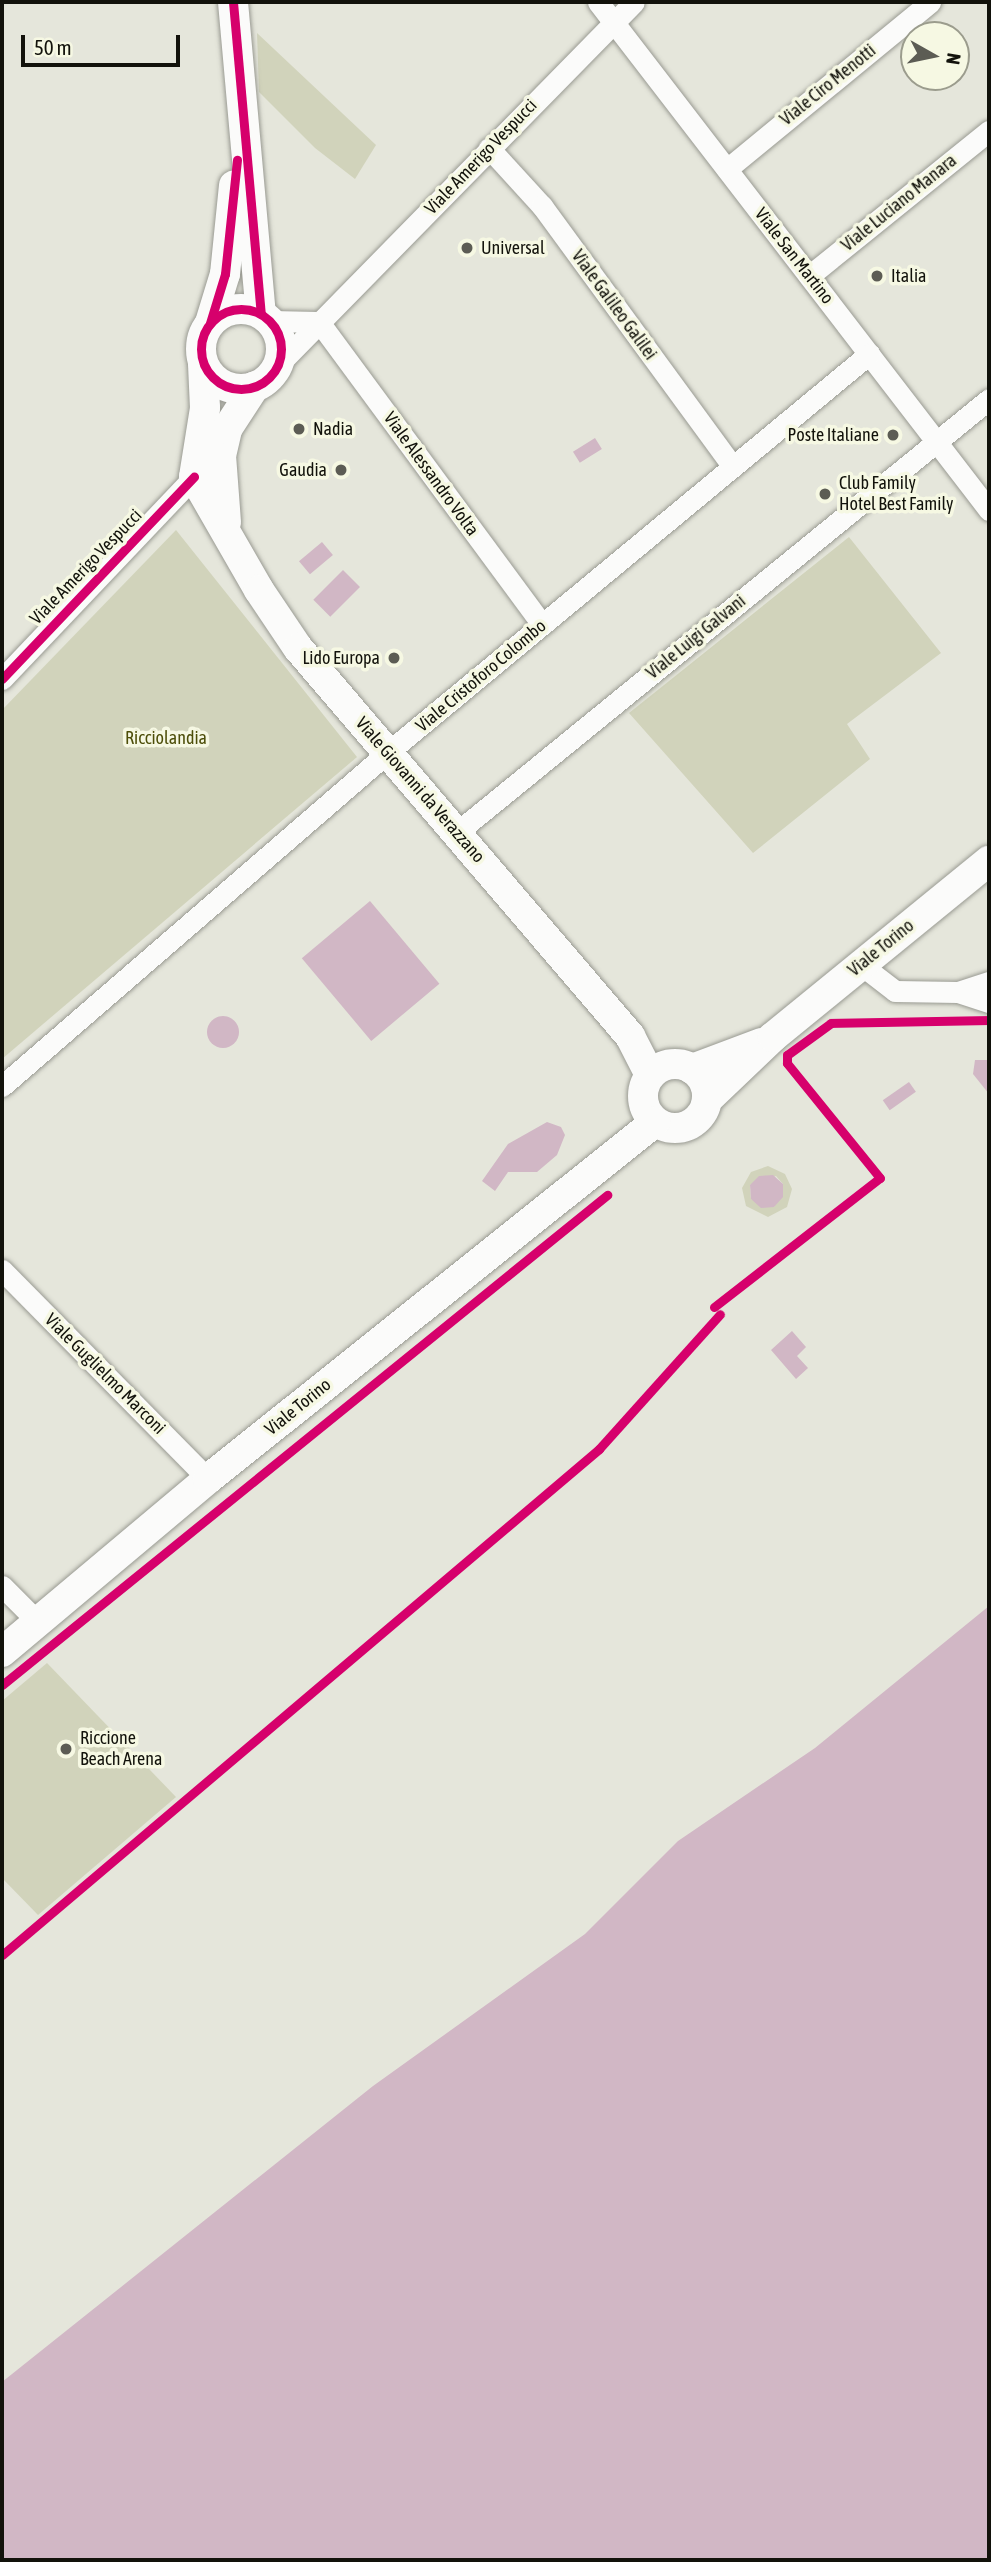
<!DOCTYPE html>
<html>
<head>
<meta charset="utf-8">
<style>
  body { margin:0 }
  #map { position:relative; width:991px; height:2562px; overflow:hidden; background:#e5e6db; font-family:"Asap Condensed",sans-serif }
  div>[style] { position:absolute }
  [style*='--x'] { left:calc(var(--x)*1px); top:calc(var(--y)*1px); width:calc(var(--w)*1px); rotate:calc(var(--a)*1deg) }
  .green>* { inset:0; background:#d1d3bb }
  .water>* { inset:0; background:#d1b7c5; transform-origin:0 0 }
  .round { border-radius:50% }
  .roads { filter:drop-shadow(0 0 2px #999a92) drop-shadow(0 0 2px #999a92) }
  .street>* { height:21px; margin:-10.5px; padding:0 10.5px; transform-origin:10.5px; border-radius:10.5px; background:#fbfbfa }
  .secondary>* { height:30px; margin:-15px; padding:0 15px; transform-origin:15px; border-radius:15px; background:#fbfbfa }
  .secondary>.ring { margin:-15px; padding:0; box-sizing:content-box; background:none; border:30px solid #fbfbfa; border-radius:50% }
  .cycleway>* { height:9px; margin:-4.5px; padding:0 4.5px; transform-origin:4.5px; border-radius:4.5px; background:#d6006c }
  .cycleway>.ring { margin:-4.5px; padding:0; box-sizing:content-box; background:none; border:9px solid #d6006c; border-radius:50% }
  .dots>* { width:19px; height:19px; translate:-50% -50%; box-sizing:border-box; border:4px solid #f6f8e3; border-radius:50% }
  span { translate:-50% -50%; white-space:nowrap; text-align:center; line-height:1.15; -webkit-text-stroke:7px #f6f8e3; paint-order:stroke }
  .street-label { font-size:18px; color:#12120b }
  .poi-label { font-size:18px; color:#12120b }
  .left { translate:0 -50%; text-align:left }
  .right { translate:-100% -50%; text-align:right }
  .park-label { font-size:18px; color:#4d4e09 }
  .frame { position:absolute; inset:0; border:4px solid #12120b; pointer-events:none }
  .north { position:absolute; left:900px; top:21px; width:70px; height:70px; box-sizing:border-box; background:#f6f8e3; border:2px solid #9b9c8d; border-radius:50%; rotate:99deg; font-size:19px; font-weight:700; line-height:28px; text-align:center; color:#12120b }
  .north::after { content:''; display:block; margin:auto; width:24px; height:32px; background:#5c5c54; clip-path:polygon(50% 0,100% 100%,50% 72%,0 100%) }
  .scale { position:absolute; left:21px; top:35px; width:159px; height:32px; box-sizing:border-box; border:4px solid #12120b; border-top:0; padding-left:9px; font-size:21px; line-height:24px; white-space:nowrap; color:#12120b; -webkit-text-stroke:5px #f6f8e3; paint-order:stroke }
</style>
</head>
<body>
<div id="map">
  <div class="green">
    <i style="clip-path:polygon(257px 33px,376px 145px,355px 179px,315px 148px,259px 92px)"></i>
    <i style="clip-path:polygon(176px 530px,357px 757px,2px 1059px,2px 710px)"></i>
    <i style="clip-path:polygon(849px 537px,941px 653px,847px 724px,870px 759px,753px 853px,629px 713px)"></i>
    <i style="clip-path:polygon(evenodd,768px 1166px,785px 1174px,792px 1189px,787px 1207px,768px 1217px,746px 1206px,742px 1188px,751px 1172px,768px 1166px,776px 1176px,783px 1184px,774px 1207px,751px 1199px,750px 1185px,776px 1176px)"></i>
    <i style="clip-path:polygon(47px 1663px,176px 1797px,38px 1915px,2px 1878px,2px 1701px)"></i>
  </div>
  <div class="water">
    <i style="left:595px;top:438px;width:13px;height:26px;rotate:58deg"></i>
    <i style="left:322px;top:542px;width:17px;height:30px;rotate:50deg"></i>
    <i style="left:343px;top:570px;width:24px;height:42px;rotate:45deg"></i>
    <i style="left:370px;top:901px;width:108px;height:89px;rotate:50deg"></i>
    <i class="round" style="left:207px;top:1016px;width:32px;height:32px"></i>
    <i style="clip-path:polygon(975px 1060px,989px 1060px,989px 1094px,973px 1074px)"></i>
    <i style="left:909px;top:1082px;width:12px;height:32px;rotate:55deg"></i>
    <i style="clip-path:polygon(547px 1122px,561px 1127px,565px 1135px,557px 1155px,537px 1172px,508px 1172px,495px 1191px,482px 1181px,508px 1144px)"></i>
    <i style="clip-path:polygon(773px 1175px,783px 1184px,783px 1197px,774px 1207px,761px 1208px,751px 1199px,750px 1185px,759px 1176px)"></i>
    <i style="clip-path:polygon(792px 1331px,806px 1347px,797px 1356px,808px 1368px,796px 1379px,771px 1350px)"></i>
    <i style="clip-path:polygon(989px 1606px,989px 2560px,2px 2560px,2px 2382px,373px 2086px,585px 1934px,678px 1841px,815px 1748px)"></i>
  </div>
  <div class="roads">
    <div class="street">
      <i style="--x:598;--y:2;--w:641;--a:52.42"></i>
      <i style="--x:489;--y:148;--w:79;--a:47.6"></i>
      <i style="--x:542;--y:206;--w:323;--a:53.8"></i>
      <i style="--x:727;--y:169;--w:263;--a:-39.4"></i>
      <i style="--x:809;--y:276;--w:231;--a:-38.9"></i>
      <i style="--x:270;--y:321;--w:49;--a:1.2"></i>
      <i style="--x:319;--y:322;--w:376;--a:53.6"></i>
      <i style="--x:278;--y:365;--w:508;--a:-45.56"></i>
      <i style="--x:2;--y:679;--w:279;--a:-46.5"></i>
      <i style="--x:456;--y:833;--w:687;--a:-39.15"></i>
      <i style="--x:860;--y:964;--w:44;--a:37.6"></i>
      <i style="--x:895;--y:991;--w:63;--a:0.9"></i>
      <i style="--x:958;--y:992;--w:33;--a:18"></i>
      <i style="--x:958;--y:992;--w:33;--a:-18"></i>
      <i style="--x:2;--y:1086;--w:509;--a:-40.86"></i>
      <i style="--x:387;--y:753;--w:626;--a:-39.62"></i>
      <i style="--x:2;--y:1270;--w:293;--a:45.4"></i>
      <i style="--x:2;--y:1586;--w:51;--a:45"></i>
    </div>
    <div class="secondary">
      <i style="--x:233;--y:2;--w:312;--a:84.9"></i>
      <i class="ring" style="left:201px;top:309px;width:50px;height:50px"></i>
      <i style="--x:210;--y:323;--w:51;--a:-73"></i>
      <i style="--x:225;--y:274;--w:89;--a:-84.2"></i>
      <i style="--x:203;--y:364;--w:44;--a:87.4"></i>
      <i style="--x:205;--y:408;--w:70;--a:99.1"></i>
      <i style="--x:194;--y:477;--w:130;--a:60.1"></i>
      <i style="--x:259;--y:590;--w:70;--a:56.1"></i>
      <i style="--x:298;--y:648;--w:511;--a:49.45"></i>
      <i style="--x:630;--y:1036;--w:44;--a:62.9"></i>
      <i style="--x:226;--y:522;--w:66;--a:-94.3"></i>
      <i style="--x:221;--y:456;--w:28;--a:-77"></i>
      <i style="--x:227;--y:429;--w:51;--a:-56.9"></i>
      <i class="ring" style="left:643px;top:1064px;width:34px;height:34px"></i>
      <i style="--x:692;--y:1069;--w:74;--a:-20.6"></i>
      <i style="--x:707;--y:1100;--w:91;--a:-43.7"></i>
      <i style="--x:773;--y:1037;--w:279;--a:-39.2"></i>
      <i style="--x:2;--y:1652;--w:269;--a:-40"></i>
      <i style="--x:208;--y:1479;--w:572;--a:-38.61"></i>
    </div>
  </div>
  <div class="cycleway">
    <i style="--x:233;--y:2;--w:312;--a:84.9"></i>
    <i class="ring" style="left:201px;top:309px;width:71px;height:71px"></i>
    <i style="--x:210;--y:323;--w:51;--a:-73"></i>
    <i style="--x:225;--y:274;--w:115;--a:-84"></i>
    <i style="--x:2;--y:679;--w:279;--a:-46.5"></i>
    <i style="--x:714;--y:1307;--w:210;--a:-37.9"></i>
    <i style="--x:880;--y:1178;--w:148;--a:-129"></i>
    <i style="--x:787;--y:1063;--w:8;--a:-90"></i>
    <i style="--x:787;--y:1055;--w:54;--a:-36"></i>
    <i style="--x:831;--y:1023;--w:158;--a:-1.1"></i>
    <i style="--x:2;--y:1685;--w:779;--a:-39"></i>
    <i style="--x:2;--y:1955;--w:783;--a:-40.28"></i>
    <i style="--x:599;--y:1449;--w:181;--a:-48.1"></i>
  </div>
  <div class="dots">
    <i style="left:467px;top:248px;background:#5c5c54"></i>
    <i style="left:877px;top:276px;background:#5c5c54"></i>
    <i style="left:299px;top:429px;background:#5c5c54"></i>
    <i style="left:893px;top:435px;background:#5c5c54"></i>
    <i style="left:341px;top:470px;background:#5c5c54"></i>
    <i style="left:825px;top:494px;background:#5c5c54"></i>
    <i style="left:394px;top:658px;background:#5c5c54"></i>
    <i style="left:66px;top:1749px;background:#5c5c54"></i>
  </div>
  <div class="street-label">
    <span style="left:828px;top:85px;rotate:-39deg">Viale Ciro Menotti</span>
    <span style="left:481px;top:157px;rotate:-46deg">Viale Amerigo Vespucci</span>
    <span style="left:899px;top:203px;rotate:-39deg">Viale Luciano Manara</span>
    <span style="left:794px;top:256px;rotate:52deg">Viale San Martino</span>
    <span style="left:614px;top:305px;rotate:54deg">Viale Galileo Galilei</span>
    <span style="left:431px;top:474px;rotate:54deg">Viale Alessandro Volta</span>
    <span style="left:86px;top:567px;rotate:-46deg">Viale Amerigo Vespucci</span>
    <span style="left:696px;top:637px;rotate:-39deg">Viale Luigi Galvani</span>
    <span style="left:481px;top:676px;rotate:-40deg">Viale Cristoforo Colombo</span>
    <span style="left:420px;top:790px;rotate:49deg">Viale Giovanni da Verazzano</span>
    <span style="left:881px;top:948px;rotate:-39deg">Viale Torino</span>
    <span style="left:105px;top:1374px;rotate:45deg">Viale Guglielmo Marconi</span>
    <span style="left:298px;top:1407px;rotate:-39deg">Viale Torino</span>
  </div>
  <div class="poi-label">
    <span class="left" style="left:481px;top:248px">Universal</span>
    <span class="left" style="left:891px;top:276px">Italia</span>
    <span class="left" style="left:313px;top:429px">Nadia</span>
    <span class="right" style="left:879px;top:435px">Poste Italiane</span>
    <span class="right" style="left:327px;top:470px">Gaudia</span>
    <span class="left" style="left:839px;top:494px">Club Family<br>Hotel Best Family</span>
    <span class="right" style="left:380px;top:658px">Lido Europa</span>
    <span class="left" style="left:80px;top:1749px">Riccione<br>Beach Arena</span>
  </div>
  <div class="park-label">
    <span style="left:166px;top:738px">Ricciolandia</span>
  </div>
  <div class="frame"></div>
  <div class="north">N</div>
  <div class="scale">50 m</div>
</div>
</body>
</html>
